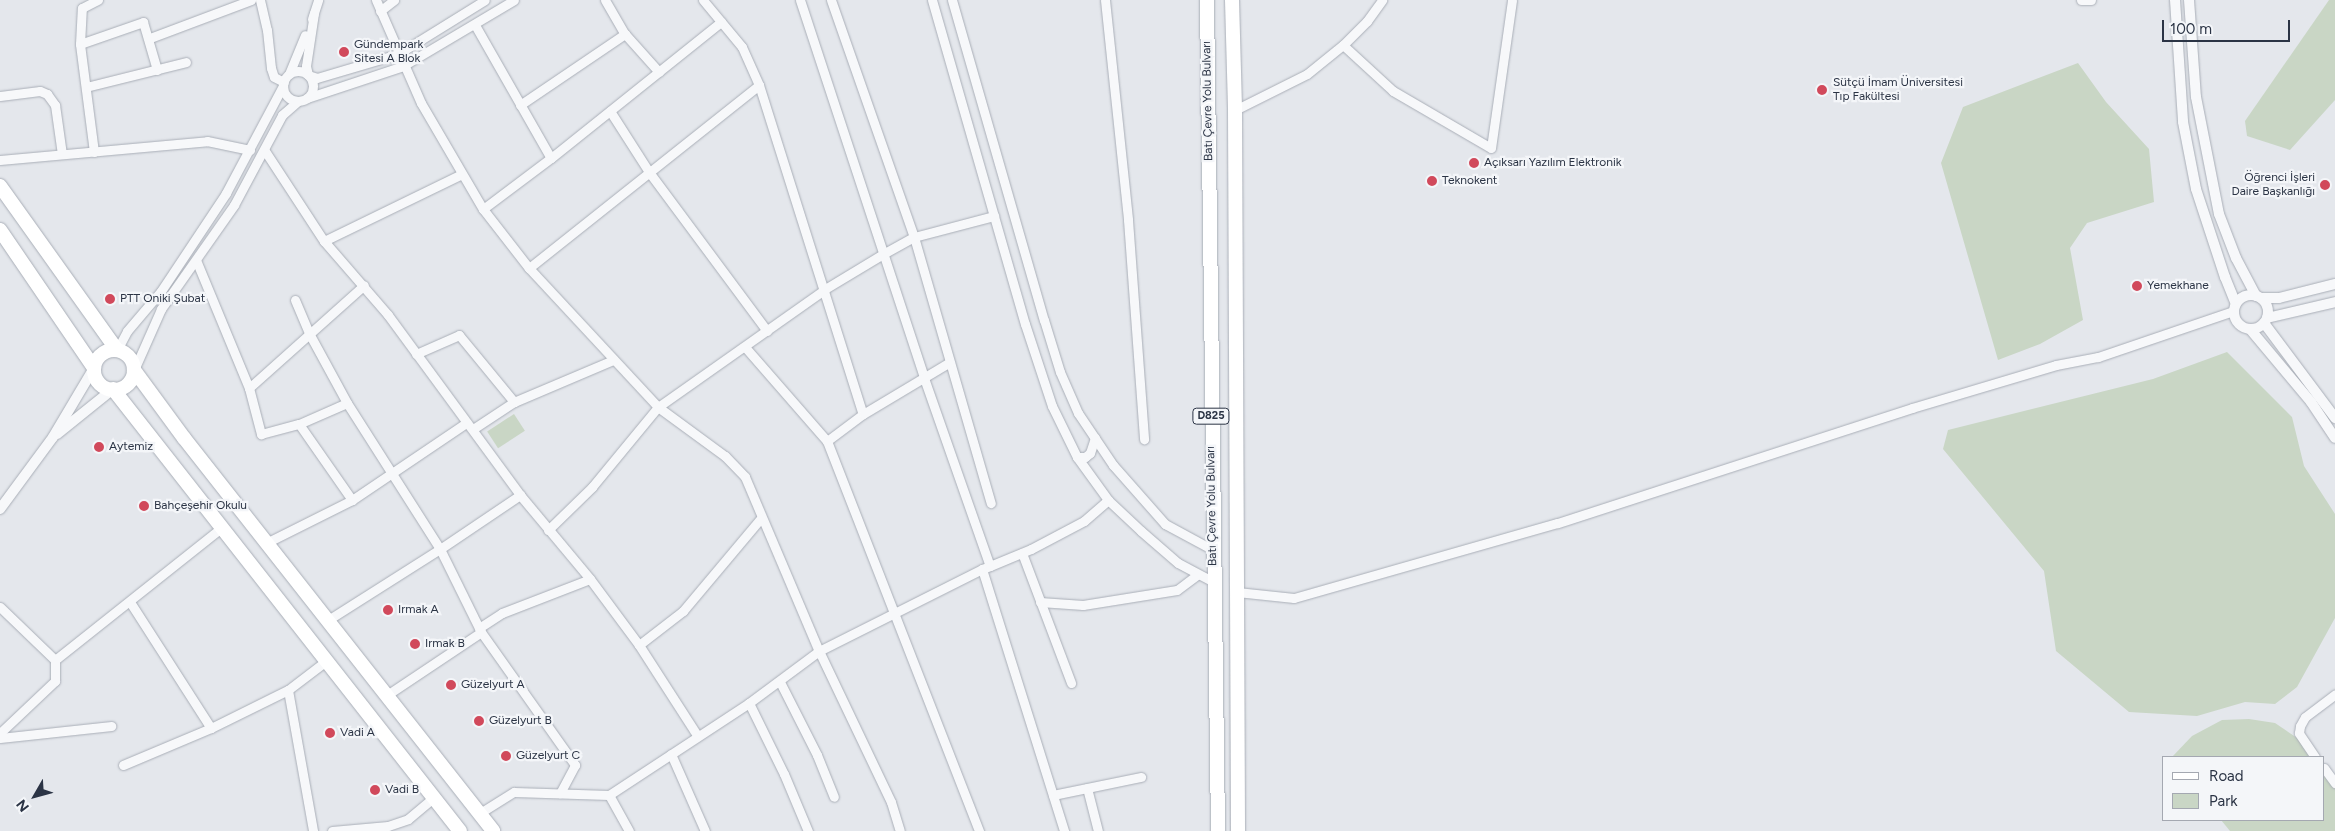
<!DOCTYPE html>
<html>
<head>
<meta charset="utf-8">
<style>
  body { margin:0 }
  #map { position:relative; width:2335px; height:831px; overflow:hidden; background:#e4e7ec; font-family:Figtree,sans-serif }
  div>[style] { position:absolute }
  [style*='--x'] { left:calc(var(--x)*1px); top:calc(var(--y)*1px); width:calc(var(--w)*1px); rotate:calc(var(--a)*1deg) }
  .green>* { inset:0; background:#c9d6c5; transform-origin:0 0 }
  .roads { filter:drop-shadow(0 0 1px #a9aeb7) drop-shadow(0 0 1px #a9aeb7) }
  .minor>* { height:9px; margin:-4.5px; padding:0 4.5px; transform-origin:4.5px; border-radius:4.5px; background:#f7f8fa }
  .minor>.ring { margin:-4.5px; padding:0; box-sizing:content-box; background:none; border:9px solid #f7f8fa; border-radius:50% }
  .tertiary>* { height:10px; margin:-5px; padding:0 5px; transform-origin:5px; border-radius:5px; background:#f7f8fa }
  .tertiary>.ring { margin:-5px; padding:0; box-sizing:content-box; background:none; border:10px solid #f7f8fa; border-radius:50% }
  .primary>* { height:14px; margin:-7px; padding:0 7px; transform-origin:7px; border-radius:7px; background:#fff }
  .primary>.ring { margin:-7px; padding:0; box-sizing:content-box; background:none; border:14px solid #fff; border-radius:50% }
  .trunk>* { height:14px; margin:-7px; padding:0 7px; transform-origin:7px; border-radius:7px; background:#fff }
  .dots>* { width:14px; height:14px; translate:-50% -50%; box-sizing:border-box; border:2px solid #f4f6f9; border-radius:50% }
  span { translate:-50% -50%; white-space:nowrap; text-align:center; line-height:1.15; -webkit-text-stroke:4.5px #f4f6f9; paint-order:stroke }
  .shield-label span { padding:1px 4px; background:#f4f6f9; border:1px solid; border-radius:4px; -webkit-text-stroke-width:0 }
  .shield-label { font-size:11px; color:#2b3445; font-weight:700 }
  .poi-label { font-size:12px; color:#2b3445 }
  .left { translate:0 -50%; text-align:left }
  .right { translate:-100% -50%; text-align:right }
  .street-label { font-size:12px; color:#2b3445 }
  .legend { position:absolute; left:2162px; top:756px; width:162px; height:65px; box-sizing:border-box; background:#f4f6f9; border:1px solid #a4a8b1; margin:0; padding:6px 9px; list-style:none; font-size:15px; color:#2b3445 }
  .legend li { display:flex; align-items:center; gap:10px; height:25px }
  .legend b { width:25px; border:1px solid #a4a8b1 }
  .north { position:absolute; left:10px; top:771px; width:50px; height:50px; -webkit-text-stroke:4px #f4f6f9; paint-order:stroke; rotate:232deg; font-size:14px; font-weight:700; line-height:20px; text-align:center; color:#2b3445 }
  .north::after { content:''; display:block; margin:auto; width:18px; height:22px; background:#2b3445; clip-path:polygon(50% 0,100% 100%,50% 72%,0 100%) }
  .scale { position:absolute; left:2162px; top:20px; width:128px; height:22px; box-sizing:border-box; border:2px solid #2b3445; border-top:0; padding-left:6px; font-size:15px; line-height:18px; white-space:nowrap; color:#2b3445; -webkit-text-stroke:4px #f4f6f9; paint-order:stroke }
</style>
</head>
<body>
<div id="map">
  <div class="green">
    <i style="clip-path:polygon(2329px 0,2335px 0,2335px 100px,2290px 150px,2247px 136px,2245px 121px)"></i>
    <i style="clip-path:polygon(2078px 63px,2106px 102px,2149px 149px,2154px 202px,2087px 223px,2070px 248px,2083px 320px,2040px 344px,1998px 360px,1941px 163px,1963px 107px)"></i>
    <i style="clip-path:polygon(2227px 352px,2292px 417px,2304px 466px,2335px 514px,2335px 618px,2297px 687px,2275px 704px,2245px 702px,2197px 716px,2129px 712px,2056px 651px,2044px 571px,1943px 449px,1948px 430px,2153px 379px)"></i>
    <i style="left:514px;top:414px;width:20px;height:32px;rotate:57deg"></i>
    <i style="clip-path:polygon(2249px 719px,2275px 723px,2300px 740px,2313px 757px,2172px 757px,2192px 736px,2222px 720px)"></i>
    <i style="clip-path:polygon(2324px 771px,2335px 786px,2335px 831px,2230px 831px,2221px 820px,2324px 820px)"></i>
  </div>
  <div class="roads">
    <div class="minor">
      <i style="--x:260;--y:0;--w:31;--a:77"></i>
      <i style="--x:267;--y:30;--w:38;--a:84"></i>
      <i style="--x:271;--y:68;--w:9;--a:72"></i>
      <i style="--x:274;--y:77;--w:11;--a:27"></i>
      <i style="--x:376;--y:0;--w:112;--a:66.4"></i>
      <i style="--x:421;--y:103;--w:123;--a:59.7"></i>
      <i style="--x:483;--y:209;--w:75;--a:52.1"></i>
      <i style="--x:529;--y:268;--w:190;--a:47.1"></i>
      <i style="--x:658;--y:407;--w:83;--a:36.2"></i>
      <i style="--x:725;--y:456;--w:29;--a:46"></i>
      <i style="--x:745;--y:477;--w:189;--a:67"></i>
      <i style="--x:819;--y:651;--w:167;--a:64.5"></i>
      <i style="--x:891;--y:802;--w:30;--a:73"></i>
      <i style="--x:605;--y:0;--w:39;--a:60"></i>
      <i style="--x:625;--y:34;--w:51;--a:48.2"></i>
      <i style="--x:703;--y:0;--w:61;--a:50.3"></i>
      <i style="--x:742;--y:47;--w:42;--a:65.9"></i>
      <i style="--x:759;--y:85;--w:345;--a:72.5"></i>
      <i style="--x:800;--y:0;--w:398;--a:71.8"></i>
      <i style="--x:924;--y:378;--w:199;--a:70.7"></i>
      <i style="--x:990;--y:566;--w:9;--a:159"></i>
      <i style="--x:982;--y:569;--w:275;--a:72.6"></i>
      <i style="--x:831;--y:0;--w:251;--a:70.7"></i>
      <i style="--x:914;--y:237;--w:277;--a:73.9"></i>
      <i style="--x:932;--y:0;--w:337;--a:74"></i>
      <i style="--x:1025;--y:324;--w:86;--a:71.8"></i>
      <i style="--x:1052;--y:406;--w:57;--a:63.9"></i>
      <i style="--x:1077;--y:457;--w:53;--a:54.2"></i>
      <i style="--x:1108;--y:500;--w:45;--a:43.2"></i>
      <i style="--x:1141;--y:531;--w:49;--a:40.9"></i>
      <i style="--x:1178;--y:563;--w:40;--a:28"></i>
      <i style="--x:952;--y:0;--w:333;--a:74"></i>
      <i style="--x:1044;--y:320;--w:54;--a:72.9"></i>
      <i style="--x:1060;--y:372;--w:45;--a:66.3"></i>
      <i style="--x:1078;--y:413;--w:63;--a:56.1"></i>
      <i style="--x:1113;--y:465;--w:79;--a:48.6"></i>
      <i style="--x:1165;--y:524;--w:55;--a:28.4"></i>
      <i style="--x:1105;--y:0;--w:221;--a:84"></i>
      <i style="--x:1128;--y:220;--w:220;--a:85.8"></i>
      <i style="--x:2081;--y:0;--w:10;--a:0"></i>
      <i style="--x:380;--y:11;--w:18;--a:-38"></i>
      <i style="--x:314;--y:13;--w:54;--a:98.6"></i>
      <i style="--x:306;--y:66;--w:9;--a:77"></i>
      <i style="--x:308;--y:75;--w:9;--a:18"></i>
      <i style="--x:317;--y:78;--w:84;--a:-16.5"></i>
      <i style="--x:398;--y:54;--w:102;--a:-31.8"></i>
      <i style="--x:312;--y:19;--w:20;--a:-72"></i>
      <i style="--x:475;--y:25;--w:153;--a:60.3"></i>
      <i style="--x:150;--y:38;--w:108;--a:-20.6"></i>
      <i style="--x:80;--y:44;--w:67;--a:-19.2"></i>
      <i style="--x:143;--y:22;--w:50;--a:73.7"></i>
      <i style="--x:1343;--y:45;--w:68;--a:42.6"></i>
      <i style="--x:1393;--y:91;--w:113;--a:30.2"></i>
      <i style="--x:1491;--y:148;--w:149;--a:-81.9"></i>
      <i class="ring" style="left:283px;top:71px;width:21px;height:21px"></i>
      <i style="--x:289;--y:74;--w:42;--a:-67.7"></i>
      <i style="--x:86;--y:87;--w:103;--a:-14"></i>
      <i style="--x:0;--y:96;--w:40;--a:-7.1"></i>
      <i style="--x:40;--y:91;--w:8;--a:23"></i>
      <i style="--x:47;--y:94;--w:14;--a:54"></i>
      <i style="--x:55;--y:105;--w:49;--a:81.9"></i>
      <i style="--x:307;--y:98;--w:101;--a:-18.4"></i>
      <i style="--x:403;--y:66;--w:129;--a:-30.7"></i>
      <i style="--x:520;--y:105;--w:127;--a:-34.1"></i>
      <i style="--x:1235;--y:110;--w:80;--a:-26.6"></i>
      <i style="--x:1307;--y:74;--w:46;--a:-38.9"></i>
      <i style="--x:1343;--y:45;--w:34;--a:-45"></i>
      <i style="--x:1367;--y:21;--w:26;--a:-54"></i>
      <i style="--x:610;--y:111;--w:72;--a:57.4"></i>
      <i style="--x:649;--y:172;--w:198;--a:53.4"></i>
      <i style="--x:265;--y:151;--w:108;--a:56.8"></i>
      <i style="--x:324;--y:241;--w:98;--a:49.1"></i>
      <i style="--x:388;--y:315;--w:223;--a:53.7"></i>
      <i style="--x:520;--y:495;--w:109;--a:50.2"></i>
      <i style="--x:590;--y:579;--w:82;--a:53.4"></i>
      <i style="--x:639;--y:645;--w:107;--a:57.2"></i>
      <i style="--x:94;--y:152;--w:109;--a:-97.4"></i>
      <i style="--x:80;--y:44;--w:36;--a:-87"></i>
      <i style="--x:82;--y:8;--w:18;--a:-27"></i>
      <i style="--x:0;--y:160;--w:208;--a:-5.2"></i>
      <i style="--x:207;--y:141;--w:44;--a:11.8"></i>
      <i style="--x:483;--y:209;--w:85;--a:-36.9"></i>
      <i style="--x:551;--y:158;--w:218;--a:-38.7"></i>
      <i style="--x:324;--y:241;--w:153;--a:-25.9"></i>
      <i style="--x:196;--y:260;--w:139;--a:67.5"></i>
      <i style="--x:249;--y:388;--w:48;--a:75.4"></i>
      <i style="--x:261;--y:434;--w:39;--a:-15"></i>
      <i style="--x:299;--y:424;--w:52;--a:-23.6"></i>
      <i style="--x:529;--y:268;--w:294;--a:-38.5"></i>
      <i style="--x:295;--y:300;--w:38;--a:67"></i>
      <i style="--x:310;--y:335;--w:77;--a:61.4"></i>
      <i style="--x:347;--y:403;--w:173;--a:57.5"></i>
      <i style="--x:440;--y:549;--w:93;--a:63.7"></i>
      <i style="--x:481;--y:632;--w:163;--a:54.7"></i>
      <i style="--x:575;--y:765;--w:32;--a:118"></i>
      <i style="--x:745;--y:347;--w:125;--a:48.9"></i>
      <i style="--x:827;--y:441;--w:419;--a:68.7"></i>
      <i style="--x:117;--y:350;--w:21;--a:-62"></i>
      <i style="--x:127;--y:331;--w:52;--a:-49.6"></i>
      <i style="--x:161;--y:291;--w:118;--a:-56.4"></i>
      <i style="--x:226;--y:193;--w:121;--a:-62"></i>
      <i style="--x:416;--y:354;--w:47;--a:-23.8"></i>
      <i style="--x:459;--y:335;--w:87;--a:50.6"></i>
      <i style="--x:134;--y:370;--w:67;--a:-66.1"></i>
      <i style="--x:161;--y:309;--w:127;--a:-54.9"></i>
      <i style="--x:234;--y:205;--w:102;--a:-61.9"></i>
      <i style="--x:282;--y:115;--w:21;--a:-41"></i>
      <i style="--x:249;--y:388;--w:154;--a:-41.8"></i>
      <i style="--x:299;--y:424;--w:93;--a:55.1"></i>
      <i style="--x:473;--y:429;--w:49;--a:-33.4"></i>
      <i style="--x:514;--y:402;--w:108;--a:-23"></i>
      <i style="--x:827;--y:441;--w:45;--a:-36.9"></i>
      <i style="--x:863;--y:414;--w:101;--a:-30.9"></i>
      <i style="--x:1077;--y:457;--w:8;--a:0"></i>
      <i style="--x:1085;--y:457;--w:6;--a:-39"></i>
      <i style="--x:1090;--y:453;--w:16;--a:-72"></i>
      <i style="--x:548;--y:530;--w:62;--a:-44.3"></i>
      <i style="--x:592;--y:487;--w:104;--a:-50.5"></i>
      <i style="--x:658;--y:407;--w:204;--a:-35.2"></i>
      <i style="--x:825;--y:289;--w:68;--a:-31.1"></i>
      <i style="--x:883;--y:254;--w:35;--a:-29"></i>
      <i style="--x:914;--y:237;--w:83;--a:-14.7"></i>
      <i style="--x:268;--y:542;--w:94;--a:-26.6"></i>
      <i style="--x:352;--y:500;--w:138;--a:-34"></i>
      <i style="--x:1022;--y:553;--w:139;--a:69.3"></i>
      <i style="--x:990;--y:566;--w:44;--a:-22.5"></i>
      <i style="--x:1031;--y:549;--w:60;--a:-27.8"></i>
      <i style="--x:1084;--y:521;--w:32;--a:-41"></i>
      <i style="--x:1237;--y:592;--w:57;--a:6"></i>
      <i style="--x:1294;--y:598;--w:274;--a:-15.9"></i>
      <i style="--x:1558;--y:523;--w:372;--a:-18"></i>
      <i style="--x:1912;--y:408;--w:150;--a:-16.6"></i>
      <i style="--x:2056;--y:365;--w:43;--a:-10.8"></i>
      <i style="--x:2098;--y:357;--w:143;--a:-18.8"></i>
      <i style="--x:130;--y:602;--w:150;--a:57.3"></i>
      <i style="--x:1040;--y:602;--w:43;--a:4"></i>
      <i style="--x:1083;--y:605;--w:95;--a:-9.1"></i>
      <i style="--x:1177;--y:590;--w:26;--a:-37"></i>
      <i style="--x:0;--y:607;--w:76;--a:43.9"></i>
      <i style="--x:55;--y:660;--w:213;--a:-38.5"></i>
      <i style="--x:328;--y:620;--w:133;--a:-32.4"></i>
      <i style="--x:440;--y:549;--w:97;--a:-34"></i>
      <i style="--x:479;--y:628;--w:27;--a:-33"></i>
      <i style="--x:502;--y:613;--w:94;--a:-21.1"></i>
      <i style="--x:639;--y:645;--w:56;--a:-37.7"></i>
      <i style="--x:683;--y:611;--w:121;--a:-50"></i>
      <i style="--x:780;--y:682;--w:82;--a:63.1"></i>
      <i style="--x:817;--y:755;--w:45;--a:68"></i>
      <i style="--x:288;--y:690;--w:143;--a:79.9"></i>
      <i style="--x:387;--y:695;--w:113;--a:-33.8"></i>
      <i style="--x:749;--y:703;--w:79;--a:63.8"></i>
      <i style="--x:784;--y:774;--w:62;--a:67.2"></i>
      <i style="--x:0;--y:733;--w:76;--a:-43.4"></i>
      <i style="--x:55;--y:681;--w:21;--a:-90"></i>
      <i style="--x:0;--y:738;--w:112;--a:-6.2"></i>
      <i style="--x:671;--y:754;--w:84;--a:66.2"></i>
      <i style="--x:2315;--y:757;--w:29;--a:-124"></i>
      <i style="--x:2299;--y:733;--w:7;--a:-82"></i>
      <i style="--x:2300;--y:726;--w:10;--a:-61"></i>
      <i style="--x:2305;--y:717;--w:38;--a:-37"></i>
      <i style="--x:123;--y:765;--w:95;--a:-22.8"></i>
      <i style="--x:211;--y:728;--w:86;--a:-26.3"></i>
      <i style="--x:288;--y:690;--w:48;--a:-37.3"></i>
      <i style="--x:2324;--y:768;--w:19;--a:54"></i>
      <i style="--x:1087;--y:788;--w:44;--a:75.7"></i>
      <i style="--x:609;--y:795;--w:41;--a:60.9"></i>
      <i style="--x:1053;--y:795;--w:90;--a:-11.6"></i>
      <i style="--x:480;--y:813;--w:40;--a:-32"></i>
      <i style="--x:514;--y:792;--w:95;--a:1.8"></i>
      <i style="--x:609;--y:795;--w:168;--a:-33.3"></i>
      <i style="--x:749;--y:703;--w:87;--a:-36.6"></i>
      <i style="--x:819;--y:651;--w:182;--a:-26.7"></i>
      <i style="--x:332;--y:831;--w:56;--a:-5.1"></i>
      <i style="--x:388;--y:826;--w:21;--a:-19"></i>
      <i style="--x:408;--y:819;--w:33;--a:-40"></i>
    </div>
    <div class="tertiary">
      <i style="--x:2175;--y:0;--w:122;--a:86.2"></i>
      <i style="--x:2183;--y:122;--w:68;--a:79"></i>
      <i style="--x:2196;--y:189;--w:93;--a:71.8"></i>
      <i style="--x:2225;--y:277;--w:29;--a:68"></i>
      <i style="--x:2189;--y:0;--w:97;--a:85.9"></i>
      <i style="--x:2196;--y:97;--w:119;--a:78.9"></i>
      <i style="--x:2219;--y:214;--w:47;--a:68.9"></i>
      <i style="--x:2236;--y:258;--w:43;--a:62.2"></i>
      <i class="ring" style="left:2234px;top:295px;width:24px;height:24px"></i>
      <i style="--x:2261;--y:298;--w:18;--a:0"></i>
      <i style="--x:2279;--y:298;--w:58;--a:-14"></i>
      <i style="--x:2267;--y:318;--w:70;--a:-13.2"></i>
      <i style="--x:2264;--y:323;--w:119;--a:53.2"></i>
      <i style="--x:2250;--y:329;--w:95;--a:50.1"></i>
      <i style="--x:2311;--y:402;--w:43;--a:56.3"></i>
      <i style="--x:57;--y:434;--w:72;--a:-38.8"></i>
      <i style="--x:0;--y:509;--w:89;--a:-53.6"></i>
      <i style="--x:53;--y:437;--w:80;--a:-59.3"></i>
    </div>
    <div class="primary">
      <i style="--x:0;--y:186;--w:201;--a:54.5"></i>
      <i style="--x:0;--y:230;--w:167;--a:55.7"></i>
      <i class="ring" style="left:94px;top:350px;width:26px;height:26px"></i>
      <i style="--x:134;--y:370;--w:84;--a:53.7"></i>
      <i style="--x:184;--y:438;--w:500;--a:51.8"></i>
      <i style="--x:113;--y:389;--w:562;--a:51.87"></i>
    </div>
    <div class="trunk">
      <i style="--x:1207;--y:0;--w:831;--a:89.24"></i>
      <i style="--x:1232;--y:0;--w:110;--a:88.4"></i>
      <i style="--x:1235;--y:110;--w:721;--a:89.76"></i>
    </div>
  </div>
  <div class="dots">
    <i style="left:344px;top:52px;background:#d1495b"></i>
    <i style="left:1822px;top:90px;background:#d1495b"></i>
    <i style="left:1474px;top:163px;background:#d1495b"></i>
    <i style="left:1432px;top:181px;background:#d1495b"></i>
    <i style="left:2325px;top:185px;background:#d1495b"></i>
    <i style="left:2137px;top:286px;background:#d1495b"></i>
    <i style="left:110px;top:299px;background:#d1495b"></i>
    <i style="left:99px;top:447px;background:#d1495b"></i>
    <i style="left:144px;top:506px;background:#d1495b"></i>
    <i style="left:388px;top:610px;background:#d1495b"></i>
    <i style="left:415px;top:644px;background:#d1495b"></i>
    <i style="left:451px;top:685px;background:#d1495b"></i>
    <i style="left:479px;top:721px;background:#d1495b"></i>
    <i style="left:330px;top:733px;background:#d1495b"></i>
    <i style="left:506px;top:756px;background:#d1495b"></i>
    <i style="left:375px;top:790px;background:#d1495b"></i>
  </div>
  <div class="shield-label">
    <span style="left:1211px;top:416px">D825</span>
  </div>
  <div class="poi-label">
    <span class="left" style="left:354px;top:52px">Gündempark<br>Sitesi A Blok</span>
    <span class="left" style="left:1833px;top:90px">Sütçü İmam Üniversitesi<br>Tıp Fakültesi</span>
    <span class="left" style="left:1484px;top:163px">Açıksarı Yazılım Elektronik</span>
    <span class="right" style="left:2315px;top:185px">Öğrenci İşleri<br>Daire Başkanlığı</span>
    <span class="left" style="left:1442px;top:181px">Teknokent</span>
    <span class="left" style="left:2147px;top:286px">Yemekhane</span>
    <span class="left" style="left:120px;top:299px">PTT Oniki Şubat</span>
    <span class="left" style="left:109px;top:447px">Aytemiz</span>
    <span class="left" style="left:154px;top:506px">Bahçeşehir Okulu</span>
    <span class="left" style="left:398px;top:610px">Irmak A</span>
    <span class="left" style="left:425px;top:644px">Irmak B</span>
    <span class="left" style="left:461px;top:685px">Güzelyurt A</span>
    <span class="left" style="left:489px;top:721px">Güzelyurt B</span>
    <span class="left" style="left:340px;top:733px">Vadi A</span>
    <span class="left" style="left:516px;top:756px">Güzelyurt C</span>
    <span class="left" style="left:385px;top:790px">Vadi B</span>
  </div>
  <div class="street-label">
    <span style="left:1208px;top:101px;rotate:-91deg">Batı Çevre Yolu Bulvarı</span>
    <span style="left:1212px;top:506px;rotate:-91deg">Batı Çevre Yolu Bulvarı</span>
  </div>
  <ul class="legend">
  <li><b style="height:6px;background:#fff"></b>Road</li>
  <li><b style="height:14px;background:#c9d6c5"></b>Park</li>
  </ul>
  <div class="north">N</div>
  <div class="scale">100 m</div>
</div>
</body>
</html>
